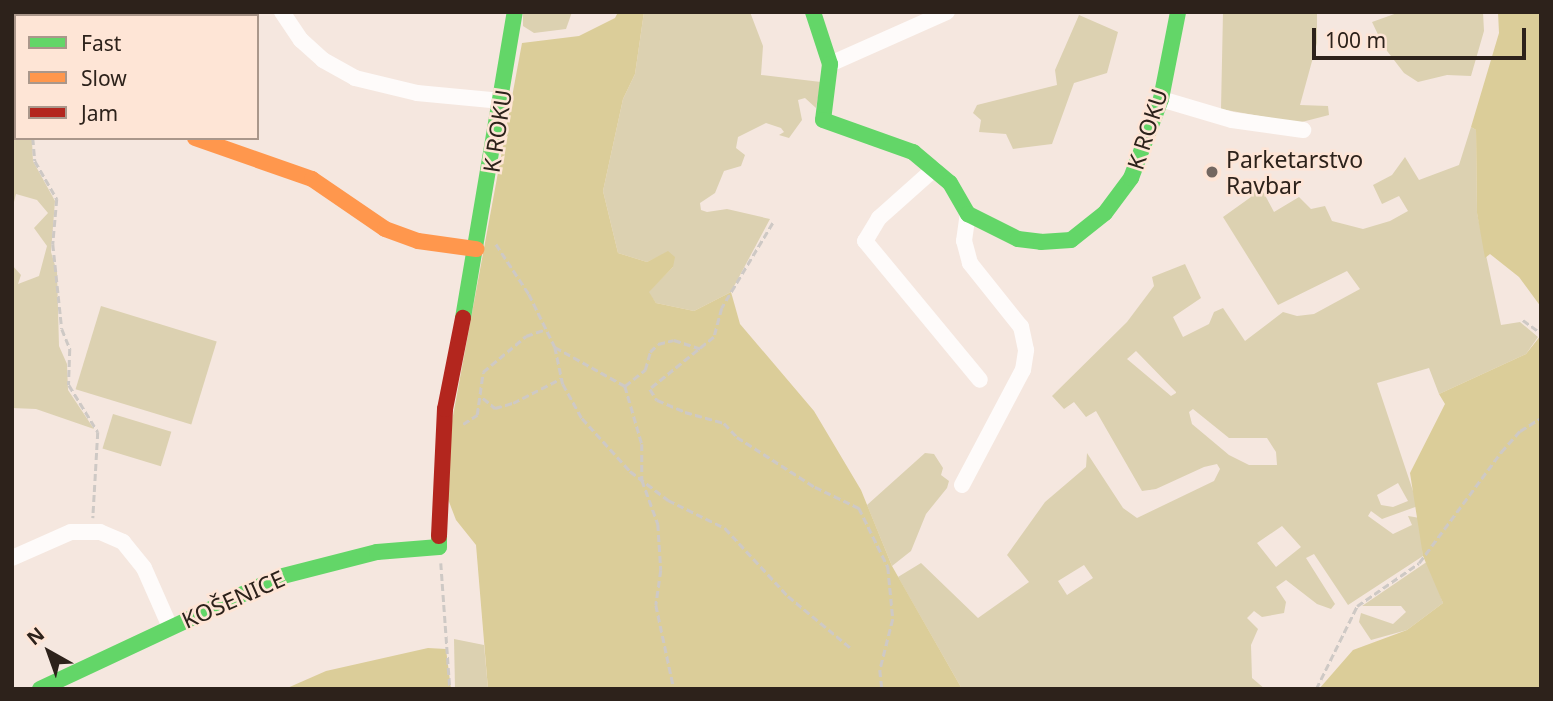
<!DOCTYPE html>
<html>
<head>
<meta charset="utf-8">
<style>
  body { margin:0 }
  #map { position:relative; width:1553px; height:701px; overflow:hidden; background:#f5e7df; font-family:"Noto Sans",sans-serif }
  div>[style] { position:absolute }
  [style*='--x'] { left:calc(var(--x)*1px); top:calc(var(--y)*1px); width:calc(var(--w)*1px); rotate:calc(var(--a)*1deg) }
  .green>* { inset:0; background:#dcd1b1; transform-origin:0 0 }
  .forest>* { inset:0; background:#dbcd99 }
  .path>* { height:2.5px; margin-top:-1.25px; transform-origin:0; background:repeating-linear-gradient(90deg,#cec9c5 0 7px,transparent 0 10.5px) }
  .street>* { height:16px; margin:-8px; padding:0 8px; transform-origin:8px; border-radius:8px; background:#fefbfa }
  .fast>* { height:16px; margin:-8px; padding:0 8px; transform-origin:8px; border-radius:8px; background:#63d668 }
  .slow>* { height:16px; margin:-8px; padding:0 8px; transform-origin:8px; border-radius:8px; background:#ff974d }
  .jam>* { height:16px; margin:-8px; padding:0 8px; transform-origin:8px; border-radius:8px; background:#b3261e }
  .dots>* { width:19px; height:19px; translate:-50% -50%; box-sizing:border-box; border:4px solid #fee5d6; border-radius:50% }
  span { translate:-50% -50%; white-space:nowrap; text-align:center; line-height:1.15; -webkit-text-stroke:5px #fee5d6; paint-order:stroke }
  .street-label { font-size:23px; color:#2d221b }
  .poi-label { font-size:23px; color:#2d221b }
  .left { translate:0 -50%; text-align:left }
  .frame { position:absolute; inset:0; border:14px solid #2d221b; pointer-events:none }
  .legend { position:absolute; left:14px; top:14px; width:245px; height:126px; box-sizing:border-box; background:#fee5d6; border:2px solid #aa978b; margin:0; padding:9px 12px; list-style:none; font-size:21px; color:#2d221b }
  .legend li { display:flex; align-items:center; gap:14px; height:35px }
  .legend b { width:35px; border:2px solid #aa978b }
  .north { position:absolute; left:14px; top:617px; width:70px; height:70px; -webkit-text-stroke:5px #fee5d6; paint-order:stroke; rotate:320deg; font-size:19px; font-weight:700; line-height:28px; text-align:center; color:#2d221b }
  .north::after { content:''; display:block; margin:auto; width:24px; height:32px; background:#2d221b; clip-path:polygon(50% 0,100% 100%,50% 72%,0 100%) }
  .scale { position:absolute; left:1312px; top:28px; width:214px; height:32px; box-sizing:border-box; border:4px solid #2d221b; border-top:0; padding-left:9px; font-size:21px; line-height:24px; white-space:nowrap; color:#2d221b; -webkit-text-stroke:5px #fee5d6; paint-order:stroke }
</style>
</head>
<body>
<div id="map">
  <div class="green">
    <i style="clip-path:polygon(523px 12px,572px 12px,566px 29px,534px 33px,523px 26px)"></i>
    <i style="clip-path:polygon(644px 12px,750px 12px,763px 46px,761px 75px,821px 82px,816px 108px,805px 98px,798px 100px,802px 120px,789px 138px,779px 135px,784px 132px,781px 128px,766px 123px,738px 137px,736px 148px,745px 155px,741px 166px,724px 171px,715px 193px,700px 203px,701px 210px,707px 212px,727px 209px,770px 219px,731px 292px,694px 311px,656px 303px,648px 292px,673px 267px,668px 252px,647px 262px,618px 253px,603px 191px,623px 99px,635px 74px)"></i>
    <i style="clip-path:polygon(1223px 12px,1317px 12px,1317px 43px,1300px 105px,1328px 106px,1329px 115px,1298px 123px,1221px 109px)"></i>
    <i style="clip-path:polygon(1400px 12px,1483px 12px,1484px 31px,1471px 76px,1447px 75px,1418px 82px,1404px 73px,1384px 47px,1372px 22px)"></i>
    <i style="clip-path:polygon(1079px 15px,1118px 32px,1107px 73px,1074px 83px,1052px 144px,1013px 149px,1006px 134px,979px 132px,981px 120px,973px 113px,977px 105px,1057px 85px,1055px 70px)"></i>
    <i style="clip-path:polygon(12px 76px,16px 138px,39px 138px,32px 141px,33px 161px,55px 201px,51px 252px,57px 272px,59px 346px,67px 364px,68px 390px,94px 429px,36px 409px,12px 408px,12px 265px,21px 275px,18px 284px,39px 276px,47px 246px,34px 228px,48px 213px,37px 200px,16px 194px,12px 210px)"></i>
    <i style="clip-path:polygon(evenodd,1471px 127px,1476px 130px,1477px 213px,1501px 325px,1520px 322px,1538px 337px,1526px 354px,1439px 394px,1429px 368px,1377px 383px,1418px 506px,1382px 519px,1371px 511px,1368px 516px,1393px 534px,1412px 525px,1408px 516px,1420px 518px,1423px 556px,1348px 605px,1314px 554px,1306px 558px,1335px 604px,1331px 609px,1317px 604px,1286px 580px,1276px 587px,1286px 602px,1284px 613px,1262px 617px,1254px 611px,1247px 618px,1258px 629px,1251px 645px,1252px 678px,1265px 689px,962px 689px,898px 577px,921px 563px,978px 618px,1029px 582px,1007px 555px,1045px 502px,1086px 467px,1087px 453px,1123px 508px,1137px 518px,1214px 481px,1220px 469px,1217px 464px,1204px 467px,1156px 489px,1142px 491px,1096px 411px,1086px 417px,1074px 402px,1064px 409px,1052px 396px,1127px 322px,1154px 286px,1152px 277px,1185px 264px,1201px 298px,1173px 317px,1183px 337px,1209px 324px,1214px 312px,1223px 308px,1245px 341px,1283px 312px,1297px 316px,1314px 314px,1360px 289px,1347px 271px,1278px 305px,1223px 217px,1251px 197px,1247px 189px,1259px 184px,1274px 212px,1299px 197px,1311px 209px,1325px 206px,1332px 221px,1363px 229px,1390px 221px,1408px 211px,1399px 196px,1382px 204px,1373px 185px,1392px 175px,1405px 157px,1419px 180px,1459px 165px,1471px 127px,1136px 351px,1176px 392px,1176px 393px,1171px 396px,1127px 359px,1136px 351px,1471px 127px,1193px 409px,1229px 438px,1267px 438px,1276px 452px,1277px 465px,1249px 465px,1229px 455px,1192px 424px,1189px 412px,1193px 409px,1471px 127px,1398px 483px,1408px 501px,1393px 507px,1381px 505px,1377px 495px,1398px 483px,1471px 127px,1282px 526px,1301px 547px,1276px 567px,1257px 543px,1282px 526px,1471px 127px,1084px 565px,1093px 578px,1067px 595px,1058px 581px,1084px 565px)"></i>
    <i style="left:101px;top:306px;width:121px;height:87px;rotate:17deg"></i>
    <i style="left:113px;top:414px;width:61px;height:36px;rotate:17deg"></i>
    <i style="clip-path:polygon(925px 453px,934px 454px,943px 468px,941px 475px,949px 481px,947px 488px,926px 514px,911px 551px,892px 566px,867px 505px)"></i>
    <i style="clip-path:polygon(1428px 561px,1443px 603px,1407px 630px,1371px 640px,1359px 622px,1361px 613px,1393px 624px,1406px 612px,1401px 606px,1362px 606px)"></i>
    <i style="clip-path:polygon(454px 639px,484px 645px,488px 689px,455px 689px)"></i>
  </div>
  <div class="forest">
    <i style="clip-path:polygon(618px 12px,644px 12px,635px 74px,623px 99px,603px 191px,618px 253px,647px 262px,668px 251px,675px 257px,673px 267px,649px 292px,656px 303px,694px 311px,731px 292px,740px 324px,814px 411px,861px 490px,892px 566px,962px 689px,488px 689px,476px 545px,456px 520px,446px 494px,447px 448px,522px 43px,579px 36px,615px 18px)"></i>
    <i style="clip-path:polygon(1498px 12px,1541px 12px,1541px 307px,1519px 277px,1490px 254px,1485px 258px,1477px 213px,1476px 130px,1471px 127px,1499px 33px)"></i>
    <i style="clip-path:polygon(1541px 335px,1541px 689px,1319px 689px,1353px 650px,1407px 630px,1443px 603px,1423px 556px,1410px 473px,1445px 404px,1439px 394px,1526px 354px)"></i>
    <i style="clip-path:polygon(428px 648px,446px 649px,451px 689px,285px 689px,326px 671px)"></i>
  </div>
  <div class="path">
    <i style="--x:12;--y:99;--w:6;--a:45"></i>
    <i style="--x:33;--y:138;--w:23;--a:85"></i>
    <i style="--x:35;--y:161;--w:44;--a:59.9"></i>
    <i style="--x:57;--y:199;--w:45;--a:95.1"></i>
    <i style="--x:53;--y:244;--w:85;--a:84"></i>
    <i style="--x:62;--y:329;--w:22;--a:68"></i>
    <i style="--x:70;--y:349;--w:36;--a:92"></i>
    <i style="--x:69;--y:385;--w:55;--a:58.3"></i>
    <i style="--x:98;--y:432;--w:86;--a:93.3"></i>
    <i style="--x:773;--y:223;--w:99;--a:121"></i>
    <i style="--x:722;--y:308;--w:30;--a:105"></i>
    <i style="--x:714;--y:337;--w:82;--a:140.9"></i>
    <i style="--x:650;--y:389;--w:13;--a:58"></i>
    <i style="--x:657;--y:400;--w:30;--a:23"></i>
    <i style="--x:685;--y:412;--w:41;--a:15.8"></i>
    <i style="--x:724;--y:423;--w:19;--a:47"></i>
    <i style="--x:737;--y:437;--w:93;--a:32.7"></i>
    <i style="--x:815;--y:487;--w:49;--a:25.5"></i>
    <i style="--x:859;--y:508;--w:66;--a:63.8"></i>
    <i style="--x:888;--y:567;--w:52;--a:84.5"></i>
    <i style="--x:893;--y:619;--w:53;--a:104.3"></i>
    <i style="--x:880;--y:670;--w:19;--a:84"></i>
    <i style="--x:496;--y:244;--w:60;--a:56.6"></i>
    <i style="--x:529;--y:294;--w:59;--a:63.9"></i>
    <i style="--x:555;--y:347;--w:80;--a:29.1"></i>
    <i style="--x:625;--y:386;--w:26;--a:-39"></i>
    <i style="--x:645;--y:370;--w:19;--a:-74"></i>
    <i style="--x:650;--y:352;--w:11;--a:-45"></i>
    <i style="--x:658;--y:344;--w:16;--a:-14"></i>
    <i style="--x:674;--y:340;--w:29;--a:18"></i>
    <i style="--x:1523;--y:320;--w:22;--a:36"></i>
    <i style="--x:555;--y:347;--w:38;--a:78"></i>
    <i style="--x:563;--y:384;--w:39;--a:61"></i>
    <i style="--x:582;--y:418;--w:72;--a:47.8"></i>
    <i style="--x:630;--y:471;--w:48;--a:37.3"></i>
    <i style="--x:668;--y:500;--w:64;--a:26.2"></i>
    <i style="--x:725;--y:528;--w:93;--a:47.2"></i>
    <i style="--x:788;--y:596;--w:83;--a:39.6"></i>
    <i style="--x:625;--y:386;--w:60;--a:73.7"></i>
    <i style="--x:642;--y:444;--w:36;--a:90"></i>
    <i style="--x:642;--y:480;--w:47;--a:70"></i>
    <i style="--x:658;--y:524;--w:46;--a:86.3"></i>
    <i style="--x:661;--y:570;--w:35;--a:98"></i>
    <i style="--x:656;--y:605;--w:86;--a:77.9"></i>
    <i style="--x:483;--y:398;--w:16;--a:40"></i>
    <i style="--x:495;--y:408;--w:19;--a:-16"></i>
    <i style="--x:513;--y:403;--w:53;--a:-27.1"></i>
    <i style="--x:463;--y:424;--w:17;--a:-33"></i>
    <i style="--x:477;--y:415;--w:43;--a:-82.1"></i>
    <i style="--x:483;--y:372;--w:56;--a:-39.9"></i>
    <i style="--x:526;--y:336;--w:21;--a:-19"></i>
    <i style="--x:441;--y:563;--w:126;--a:85.9"></i>
    <i style="--x:1316;--y:689;--w:93;--a:-63.7"></i>
    <i style="--x:1357;--y:606;--w:75;--a:-34.7"></i>
    <i style="--x:1419;--y:563;--w:138;--a:-53.5"></i>
    <i style="--x:1501;--y:452;--w:28;--a:-48"></i>
    <i style="--x:1520;--y:431;--w:25;--a:-32"></i>
  </div>
  <div class="street">
    <i style="--x:117;--y:12;--w:5;--a:53"></i>
    <i style="--x:282;--y:12;--w:34;--a:56"></i>
    <i style="--x:301;--y:40;--w:30;--a:42"></i>
    <i style="--x:323;--y:60;--w:37;--a:29"></i>
    <i style="--x:355;--y:78;--w:64;--a:13.6"></i>
    <i style="--x:417;--y:93;--w:85;--a:5.4"></i>
    <i style="--x:830;--y:64;--w:128;--a:-24"></i>
    <i style="--x:1161;--y:99;--w:74;--a:16.5"></i>
    <i style="--x:1232;--y:120;--w:72;--a:8"></i>
    <i style="--x:934;--y:169;--w:74;--a:138.3"></i>
    <i style="--x:879;--y:218;--w:27;--a:121"></i>
    <i style="--x:865;--y:241;--w:180;--a:50.4"></i>
    <i style="--x:962;--y:485;--w:130;--a:-62.1"></i>
    <i style="--x:1023;--y:370;--w:20;--a:-81"></i>
    <i style="--x:1026;--y:350;--w:24;--a:-102"></i>
    <i style="--x:1021;--y:327;--w:82;--a:-128.6"></i>
    <i style="--x:970;--y:263;--w:23;--a:-105"></i>
    <i style="--x:964;--y:241;--w:27;--a:-82"></i>
    <i style="--x:12;--y:558;--w:64;--a:-23.8"></i>
    <i style="--x:71;--y:532;--w:29;--a:0"></i>
    <i style="--x:100;--y:532;--w:25;--a:23"></i>
    <i style="--x:123;--y:542;--w:33;--a:51"></i>
    <i style="--x:144;--y:568;--w:64;--a:66.2"></i>
  </div>
  <div class="fast">
    <i style="--x:813;--y:12;--w:55;--a:71.9"></i>
    <i style="--x:830;--y:64;--w:56;--a:97.1"></i>
    <i style="--x:823;--y:120;--w:96;--a:19.6"></i>
    <i style="--x:913;--y:152;--w:48;--a:40"></i>
    <i style="--x:950;--y:183;--w:36;--a:60"></i>
    <i style="--x:968;--y:214;--w:56;--a:26.6"></i>
    <i style="--x:1018;--y:239;--w:23;--a:7"></i>
    <i style="--x:1041;--y:242;--w:30;--a:-4"></i>
    <i style="--x:1071;--y:240;--w:43;--a:-38.5"></i>
    <i style="--x:1105;--y:213;--w:44;--a:-53.4"></i>
    <i style="--x:1131;--y:178;--w:85;--a:-69.2"></i>
    <i style="--x:1161;--y:99;--w:89;--a:-78.9"></i>
    <i style="--x:463;--y:318;--w:310;--a:-80.4"></i>
    <i style="--x:40;--y:689;--w:264;--a:-25.1"></i>
    <i style="--x:279;--y:577;--w:101;--a:-14.3"></i>
    <i style="--x:377;--y:552;--w:62;--a:-4.6"></i>
    <i style="--x:439;--y:547;--w:11;--a:-90"></i>
  </div>
  <div class="slow">
    <i style="--x:195;--y:138;--w:124;--a:19.3"></i>
    <i style="--x:312;--y:179;--w:88;--a:34.4"></i>
    <i style="--x:385;--y:229;--w:35;--a:20"></i>
    <i style="--x:418;--y:241;--w:59;--a:7.9"></i>
  </div>
  <div class="jam">
    <i style="--x:439;--y:536;--w:127;--a:-87.3"></i>
    <i style="--x:445;--y:409;--w:93;--a:-78.8"></i>
  </div>
  <div class="dots">
    <i style="left:1212px;top:172px;background:#736760"></i>
  </div>
  <div class="street-label">
    <span style="left:1147px;top:129px;rotate:-72deg">K ROKU</span>
    <span style="left:497px;top:131px;rotate:-81deg">K ROKU</span>
    <span style="left:233px;top:599px;rotate:-24deg">KOŠENICE</span>
  </div>
  <div class="poi-label">
    <span class="left" style="left:1226px;top:172px">Parketarstvo<br>Ravbar</span>
  </div>
  <div class="frame"></div>
  <ul class="legend">
  <li><b style="height:9px;background:#63d668"></b>Fast</li>
  <li><b style="height:9px;background:#ff974d"></b>Slow</li>
  <li><b style="height:9px;background:#b3261e"></b>Jam</li>
  </ul>
  <div class="north">N</div>
  <div class="scale">100 m</div>
</div>
</body>
</html>
